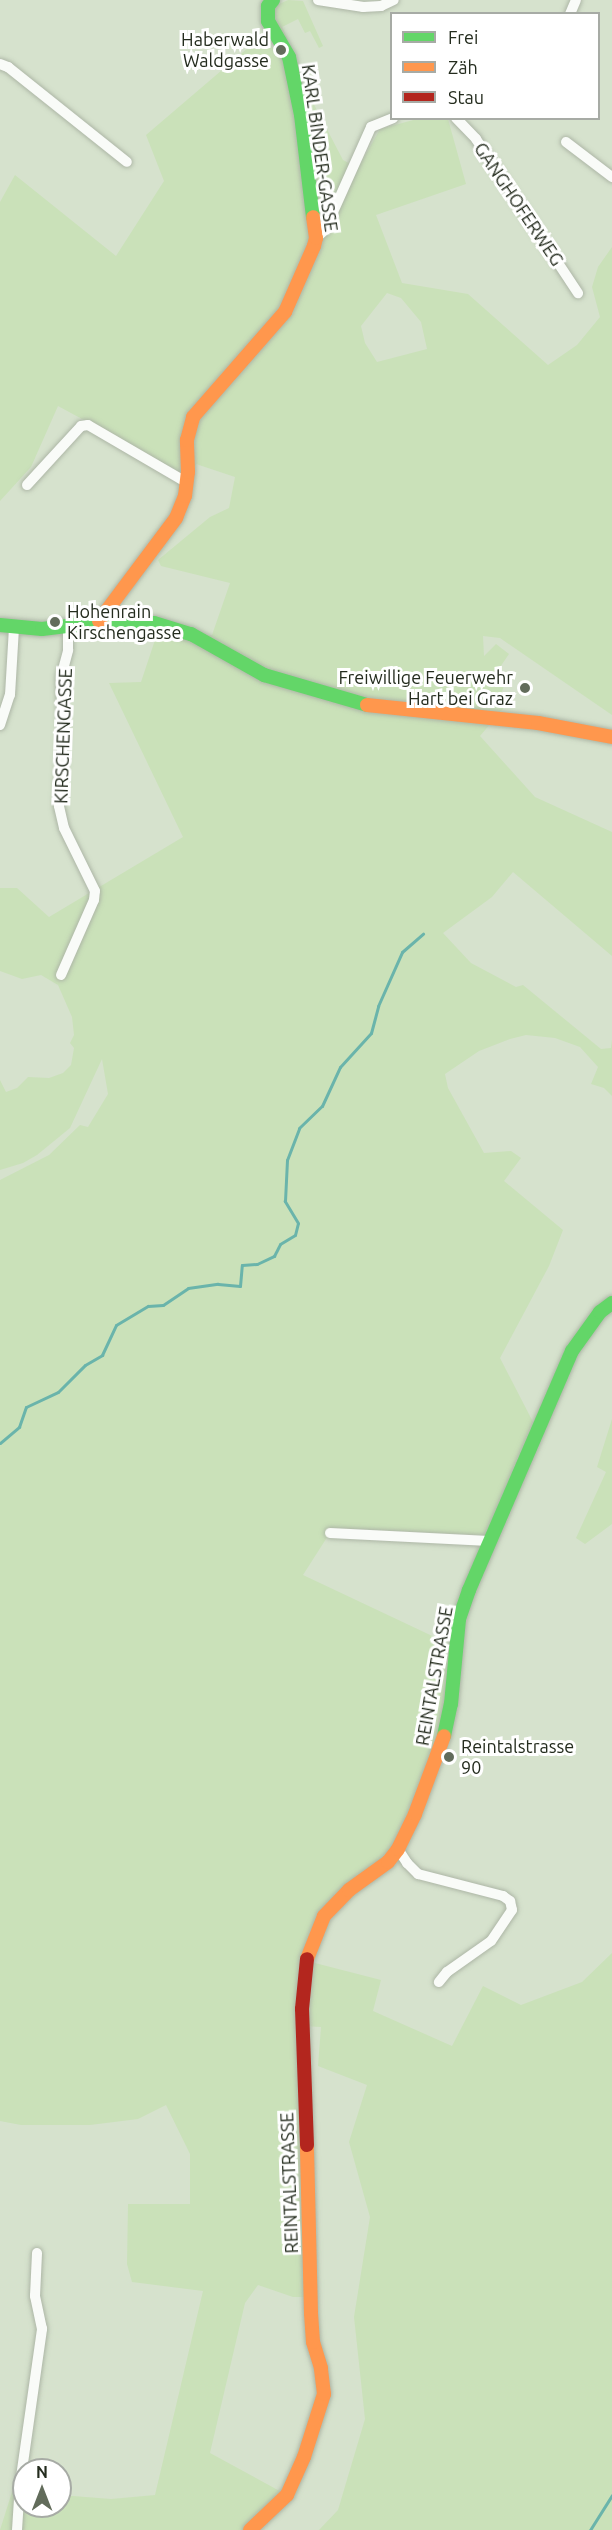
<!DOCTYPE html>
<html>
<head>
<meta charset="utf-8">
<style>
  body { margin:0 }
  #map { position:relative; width:612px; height:2530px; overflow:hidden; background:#d6e2cd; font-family:Ubuntu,sans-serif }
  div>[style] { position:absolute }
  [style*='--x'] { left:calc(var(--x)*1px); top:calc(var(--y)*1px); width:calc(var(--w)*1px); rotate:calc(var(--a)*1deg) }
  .green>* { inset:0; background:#cae1b9 }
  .stream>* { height:3px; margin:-1.5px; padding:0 1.5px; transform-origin:1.5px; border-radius:1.5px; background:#6ab4ab }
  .roads { filter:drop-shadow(0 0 2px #adb6a6) drop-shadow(0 0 2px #adb6a6) }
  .street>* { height:10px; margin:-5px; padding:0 5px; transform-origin:5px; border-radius:5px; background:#f9fbf8 }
  .fast>* { height:14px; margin:-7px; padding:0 7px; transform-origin:7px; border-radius:7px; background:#63d668 }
  .slow>* { height:14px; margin:-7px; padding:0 7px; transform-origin:7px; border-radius:7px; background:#ff974d }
  .jam>* { height:14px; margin:-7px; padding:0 7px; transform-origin:7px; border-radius:7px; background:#b3261e }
  .dots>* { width:16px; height:16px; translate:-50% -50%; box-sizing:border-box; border:3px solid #fff; border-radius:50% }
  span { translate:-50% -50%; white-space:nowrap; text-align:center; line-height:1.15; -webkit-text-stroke:6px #fff; paint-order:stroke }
  .poi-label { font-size:18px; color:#242c1e }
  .right { translate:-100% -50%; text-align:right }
  .left { translate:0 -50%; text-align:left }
  .street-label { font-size:18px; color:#242c1e }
  .legend { position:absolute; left:390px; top:12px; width:210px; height:108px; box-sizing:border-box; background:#fff; border:2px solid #a7aba5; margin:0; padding:8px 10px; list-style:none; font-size:18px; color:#242c1e }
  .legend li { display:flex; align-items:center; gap:12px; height:30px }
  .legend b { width:30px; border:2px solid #a7aba5 }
  .north { position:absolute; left:12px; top:2458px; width:60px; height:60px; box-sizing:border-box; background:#fff; border:2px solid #a7aba5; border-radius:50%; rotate:0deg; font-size:16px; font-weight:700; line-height:24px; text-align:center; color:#242c1e }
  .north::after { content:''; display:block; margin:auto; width:21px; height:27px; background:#626c5b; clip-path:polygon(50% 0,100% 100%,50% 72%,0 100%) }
</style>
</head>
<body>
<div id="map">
  <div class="green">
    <i style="clip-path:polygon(288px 0,303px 1px,323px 46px,319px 48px,310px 31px,305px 33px,298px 19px,282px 27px,288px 39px,285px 43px,272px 17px,277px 5px)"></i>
    <i style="clip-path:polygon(evenodd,262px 36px,298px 74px,343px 160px,358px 168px,380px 129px,417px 119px,448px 119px,466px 184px,376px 215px,402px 283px,468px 294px,548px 365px,577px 345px,600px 317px,592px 287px,598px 267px,612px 247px,612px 715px,500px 638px,483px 636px,484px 656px,496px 644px,509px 654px,496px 673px,506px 679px,499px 701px,507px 704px,480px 736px,535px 797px,612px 832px,612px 956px,513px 872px,492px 897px,443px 933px,471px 963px,516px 987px,523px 985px,601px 1049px,611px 1048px,612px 1040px,612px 1096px,604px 1088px,591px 1084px,598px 1067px,580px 1047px,555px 1038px,526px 1035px,510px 1039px,479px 1051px,445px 1074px,448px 1088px,484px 1153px,511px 1151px,521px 1158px,504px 1181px,563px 1230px,549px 1266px,500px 1358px,533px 1422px,485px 1535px,333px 1528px,303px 1575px,462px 1650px,456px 1698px,398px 1849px,324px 1916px,311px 1962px,381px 1980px,373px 2011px,452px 2046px,483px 1986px,521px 2005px,582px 1982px,612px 1953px,612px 2530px,319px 2530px,338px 2510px,365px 2419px,354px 2317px,370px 2217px,349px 2142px,367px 2085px,318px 2066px,321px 2027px,302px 2026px,305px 2297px,293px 2297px,258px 2285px,245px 2303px,210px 2453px,287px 2495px,256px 2530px,0 2530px,12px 2492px,24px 2493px,24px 2506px,60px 2506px,60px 2495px,111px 2499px,155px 2495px,203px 2291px,132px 2282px,127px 2264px,128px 2204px,190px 2204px,190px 2154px,166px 2105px,138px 2119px,90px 2125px,21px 2125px,0 2121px,0 1180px,49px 1155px,80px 1125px,88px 1127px,108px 1094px,102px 1059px,70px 1128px,37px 1155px,23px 1163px,0 1170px,0 1080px,6px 1092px,17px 1088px,28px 1077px,49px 1078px,63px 1073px,71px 1065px,74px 1048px,70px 1043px,74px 1035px,72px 1017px,58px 985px,41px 975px,22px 979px,0 971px,0 888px,17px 888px,49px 917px,183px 837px,109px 683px,141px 682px,156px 637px,212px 635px,230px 583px,161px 566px,158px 560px,210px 517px,229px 508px,235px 477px,196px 464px,191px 478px,58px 406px,31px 467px,0 501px,0 202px,15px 175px,116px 256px,164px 181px,146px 135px,262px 36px,387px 293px,401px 298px,421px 322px,427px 349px,377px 362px,365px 343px,361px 326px,387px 293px)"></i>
    <i style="clip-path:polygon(612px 1419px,612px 1524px,585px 1544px,576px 1538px,606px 1472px,597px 1467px)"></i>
  </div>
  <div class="stream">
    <i style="--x:0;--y:1443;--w:25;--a:-40"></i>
    <i style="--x:19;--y:1427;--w:21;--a:-71"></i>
    <i style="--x:26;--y:1407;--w:35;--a:-25"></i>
    <i style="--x:58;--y:1392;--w:38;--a:-45"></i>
    <i style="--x:85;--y:1365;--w:20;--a:-30"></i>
    <i style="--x:102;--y:1355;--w:33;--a:-65"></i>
    <i style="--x:116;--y:1325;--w:37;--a:-31"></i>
    <i style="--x:148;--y:1306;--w:15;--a:-4"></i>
    <i style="--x:163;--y:1305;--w:30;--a:-34"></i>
    <i style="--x:188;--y:1288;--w:30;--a:-8"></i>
    <i style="--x:218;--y:1284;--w:22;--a:5"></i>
    <i style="--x:240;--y:1286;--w:21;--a:-85"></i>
    <i style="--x:242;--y:1265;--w:15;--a:-4"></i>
    <i style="--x:257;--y:1264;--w:19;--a:-25"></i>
    <i style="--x:274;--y:1256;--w:13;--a:-63"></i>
    <i style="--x:280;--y:1244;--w:17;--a:-31"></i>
    <i style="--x:295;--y:1235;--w:12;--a:-76"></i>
    <i style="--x:298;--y:1223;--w:26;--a:-121"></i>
    <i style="--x:285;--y:1201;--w:41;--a:-87.2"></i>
    <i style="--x:287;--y:1160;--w:34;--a:-69"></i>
    <i style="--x:299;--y:1128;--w:32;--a:-44"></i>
    <i style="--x:322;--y:1106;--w:43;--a:-65.2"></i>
    <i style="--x:340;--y:1067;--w:46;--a:-47.6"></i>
    <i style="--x:371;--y:1033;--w:28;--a:-75"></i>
    <i style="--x:378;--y:1006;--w:59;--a:-66"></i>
    <i style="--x:402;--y:952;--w:28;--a:-41"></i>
    <i style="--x:590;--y:2530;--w:41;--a:-57.8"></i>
  </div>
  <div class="roads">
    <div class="street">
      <i style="--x:318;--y:0;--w:46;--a:8.8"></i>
      <i style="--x:363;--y:7;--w:18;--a:-3"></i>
      <i style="--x:381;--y:6;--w:14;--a:-25"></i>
      <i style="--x:570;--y:14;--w:15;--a:-67"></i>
      <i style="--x:0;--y:64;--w:9;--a:21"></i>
      <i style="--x:8;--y:67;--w:152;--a:38.6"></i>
      <i style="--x:456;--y:118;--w:29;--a:46"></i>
      <i style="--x:476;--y:139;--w:185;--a:56.5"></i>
      <i style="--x:566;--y:142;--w:58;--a:37.3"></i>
      <i style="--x:316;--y:238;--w:12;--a:-42"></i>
      <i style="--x:325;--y:230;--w:113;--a:-65.9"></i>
      <i style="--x:371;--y:127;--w:24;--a:-22"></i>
      <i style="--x:27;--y:485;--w:80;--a:-47.5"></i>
      <i style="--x:81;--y:426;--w:7;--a:-8"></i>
      <i style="--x:88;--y:425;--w:113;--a:30.2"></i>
      <i style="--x:0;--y:725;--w:32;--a:-72"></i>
      <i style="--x:10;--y:695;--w:68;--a:-86.6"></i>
      <i style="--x:61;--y:975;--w:82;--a:-66.3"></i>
      <i style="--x:94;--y:900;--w:9;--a:-84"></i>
      <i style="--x:95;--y:891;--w:70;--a:-116.2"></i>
      <i style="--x:64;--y:828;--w:23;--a:-103"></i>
      <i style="--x:59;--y:806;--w:71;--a:-86.8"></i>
      <i style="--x:63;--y:735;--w:58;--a:-92"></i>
      <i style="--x:61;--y:677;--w:28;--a:-75"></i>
      <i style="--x:68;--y:650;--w:23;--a:-90"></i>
      <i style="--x:330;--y:1533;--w:159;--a:2.9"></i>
      <i style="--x:398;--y:1849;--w:17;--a:57"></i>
      <i style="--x:407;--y:1863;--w:16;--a:45"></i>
      <i style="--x:418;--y:1874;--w:88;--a:14.5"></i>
      <i style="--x:503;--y:1896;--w:9;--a:36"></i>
      <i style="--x:510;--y:1901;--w:9;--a:77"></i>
      <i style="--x:512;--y:1910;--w:37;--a:124"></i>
      <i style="--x:491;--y:1941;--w:54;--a:144.8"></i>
      <i style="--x:447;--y:1972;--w:13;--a:129"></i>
      <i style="--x:17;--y:2530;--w:46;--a:-86.3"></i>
      <i style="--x:20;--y:2484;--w:157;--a:-81.9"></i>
      <i style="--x:42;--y:2329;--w:34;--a:-102"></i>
      <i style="--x:35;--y:2296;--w:43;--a:-87.3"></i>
    </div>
    <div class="fast">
      <i style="--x:273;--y:0;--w:8;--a:130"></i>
      <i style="--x:268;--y:6;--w:15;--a:90"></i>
      <i style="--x:268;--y:21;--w:42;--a:59.7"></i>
      <i style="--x:289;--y:57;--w:59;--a:78.3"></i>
      <i style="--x:301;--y:115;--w:103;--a:83.3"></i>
      <i style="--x:0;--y:625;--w:42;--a:5.4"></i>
      <i style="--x:42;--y:629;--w:75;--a:-6.9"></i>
      <i style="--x:116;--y:620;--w:38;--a:5"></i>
      <i style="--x:154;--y:623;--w:39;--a:17"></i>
      <i style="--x:191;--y:634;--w:84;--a:29.3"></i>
      <i style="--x:264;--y:675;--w:107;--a:16.2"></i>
      <i style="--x:444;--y:1736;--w:33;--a:-78"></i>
      <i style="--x:451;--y:1704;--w:85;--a:-84.6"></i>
      <i style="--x:459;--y:1619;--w:31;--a:-71"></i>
      <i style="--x:469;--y:1590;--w:260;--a:-66.7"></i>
      <i style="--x:572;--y:1351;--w:48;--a:-54.3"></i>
      <i style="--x:600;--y:1312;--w:15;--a:-37"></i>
    </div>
    <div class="slow">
      <i style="--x:99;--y:621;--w:129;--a:-53.2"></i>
      <i style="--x:176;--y:518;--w:24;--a:-68"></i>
      <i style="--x:185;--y:496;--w:24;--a:-83"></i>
      <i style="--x:188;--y:472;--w:32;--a:-92"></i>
      <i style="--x:187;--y:440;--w:24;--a:-75"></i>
      <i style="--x:193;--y:417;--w:140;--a:-48.8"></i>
      <i style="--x:285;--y:312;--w:72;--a:-66.3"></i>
      <i style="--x:314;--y:246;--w:8;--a:-76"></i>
      <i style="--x:316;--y:238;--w:21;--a:-98"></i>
      <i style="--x:367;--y:705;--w:172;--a:6"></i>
      <i style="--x:538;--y:723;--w:75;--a:10.7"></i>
      <i style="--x:307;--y:1959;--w:46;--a:-68.4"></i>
      <i style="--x:324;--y:1916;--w:36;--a:-46"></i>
      <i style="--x:349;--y:1890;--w:48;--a:-35.7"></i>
      <i style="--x:388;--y:1862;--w:16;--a:-52"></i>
      <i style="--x:398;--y:1849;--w:39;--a:-64"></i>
      <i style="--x:415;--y:1814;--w:83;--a:-69.6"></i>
      <i style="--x:250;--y:2530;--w:51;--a:-43.4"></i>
      <i style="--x:287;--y:2495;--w:42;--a:-65.9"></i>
      <i style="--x:304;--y:2457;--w:66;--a:-72.4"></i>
      <i style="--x:324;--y:2394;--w:26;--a:-97"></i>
      <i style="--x:321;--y:2368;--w:27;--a:-107"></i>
      <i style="--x:313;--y:2342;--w:29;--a:-94"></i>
      <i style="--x:311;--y:2313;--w:168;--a:-91.4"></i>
    </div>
    <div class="jam">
      <i style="--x:307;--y:2145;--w:136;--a:-92.1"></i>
      <i style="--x:302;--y:2009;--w:50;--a:-84.3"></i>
    </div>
  </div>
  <div class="dots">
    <i style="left:281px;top:50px;background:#626c5b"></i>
    <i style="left:55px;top:622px;background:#626c5b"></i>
    <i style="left:525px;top:688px;background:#626c5b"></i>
    <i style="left:449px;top:1757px;background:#626c5b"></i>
  </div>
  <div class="poi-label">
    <span class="right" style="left:269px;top:50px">Haberwald<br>Waldgasse</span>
    <span class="left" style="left:67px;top:622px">Hohenrain<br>Kirschengasse</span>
    <span class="right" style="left:513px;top:688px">Freiwillige Feuerwehr<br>Hart bei Graz</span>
    <span class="left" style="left:461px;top:1757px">Reintalstrasse<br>90</span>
  </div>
  <div class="street-label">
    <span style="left:320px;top:148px;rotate:82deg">KARL BINDER-GASSE</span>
    <span style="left:519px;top:204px;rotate:56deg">GANGHOFERWEG</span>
    <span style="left:63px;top:736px;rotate:-88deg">KIRSCHENGASSE</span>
    <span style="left:434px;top:1676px;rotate:-80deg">REINTALSTRASSE</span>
    <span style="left:289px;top:2183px;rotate:-92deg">REINTALSTRASSE</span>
  </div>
  <ul class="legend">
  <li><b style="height:8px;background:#63d668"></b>Frei</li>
  <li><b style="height:8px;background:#ff974d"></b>Zäh</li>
  <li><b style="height:8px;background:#b3261e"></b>Stau</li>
  </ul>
  <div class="north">N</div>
</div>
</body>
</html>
